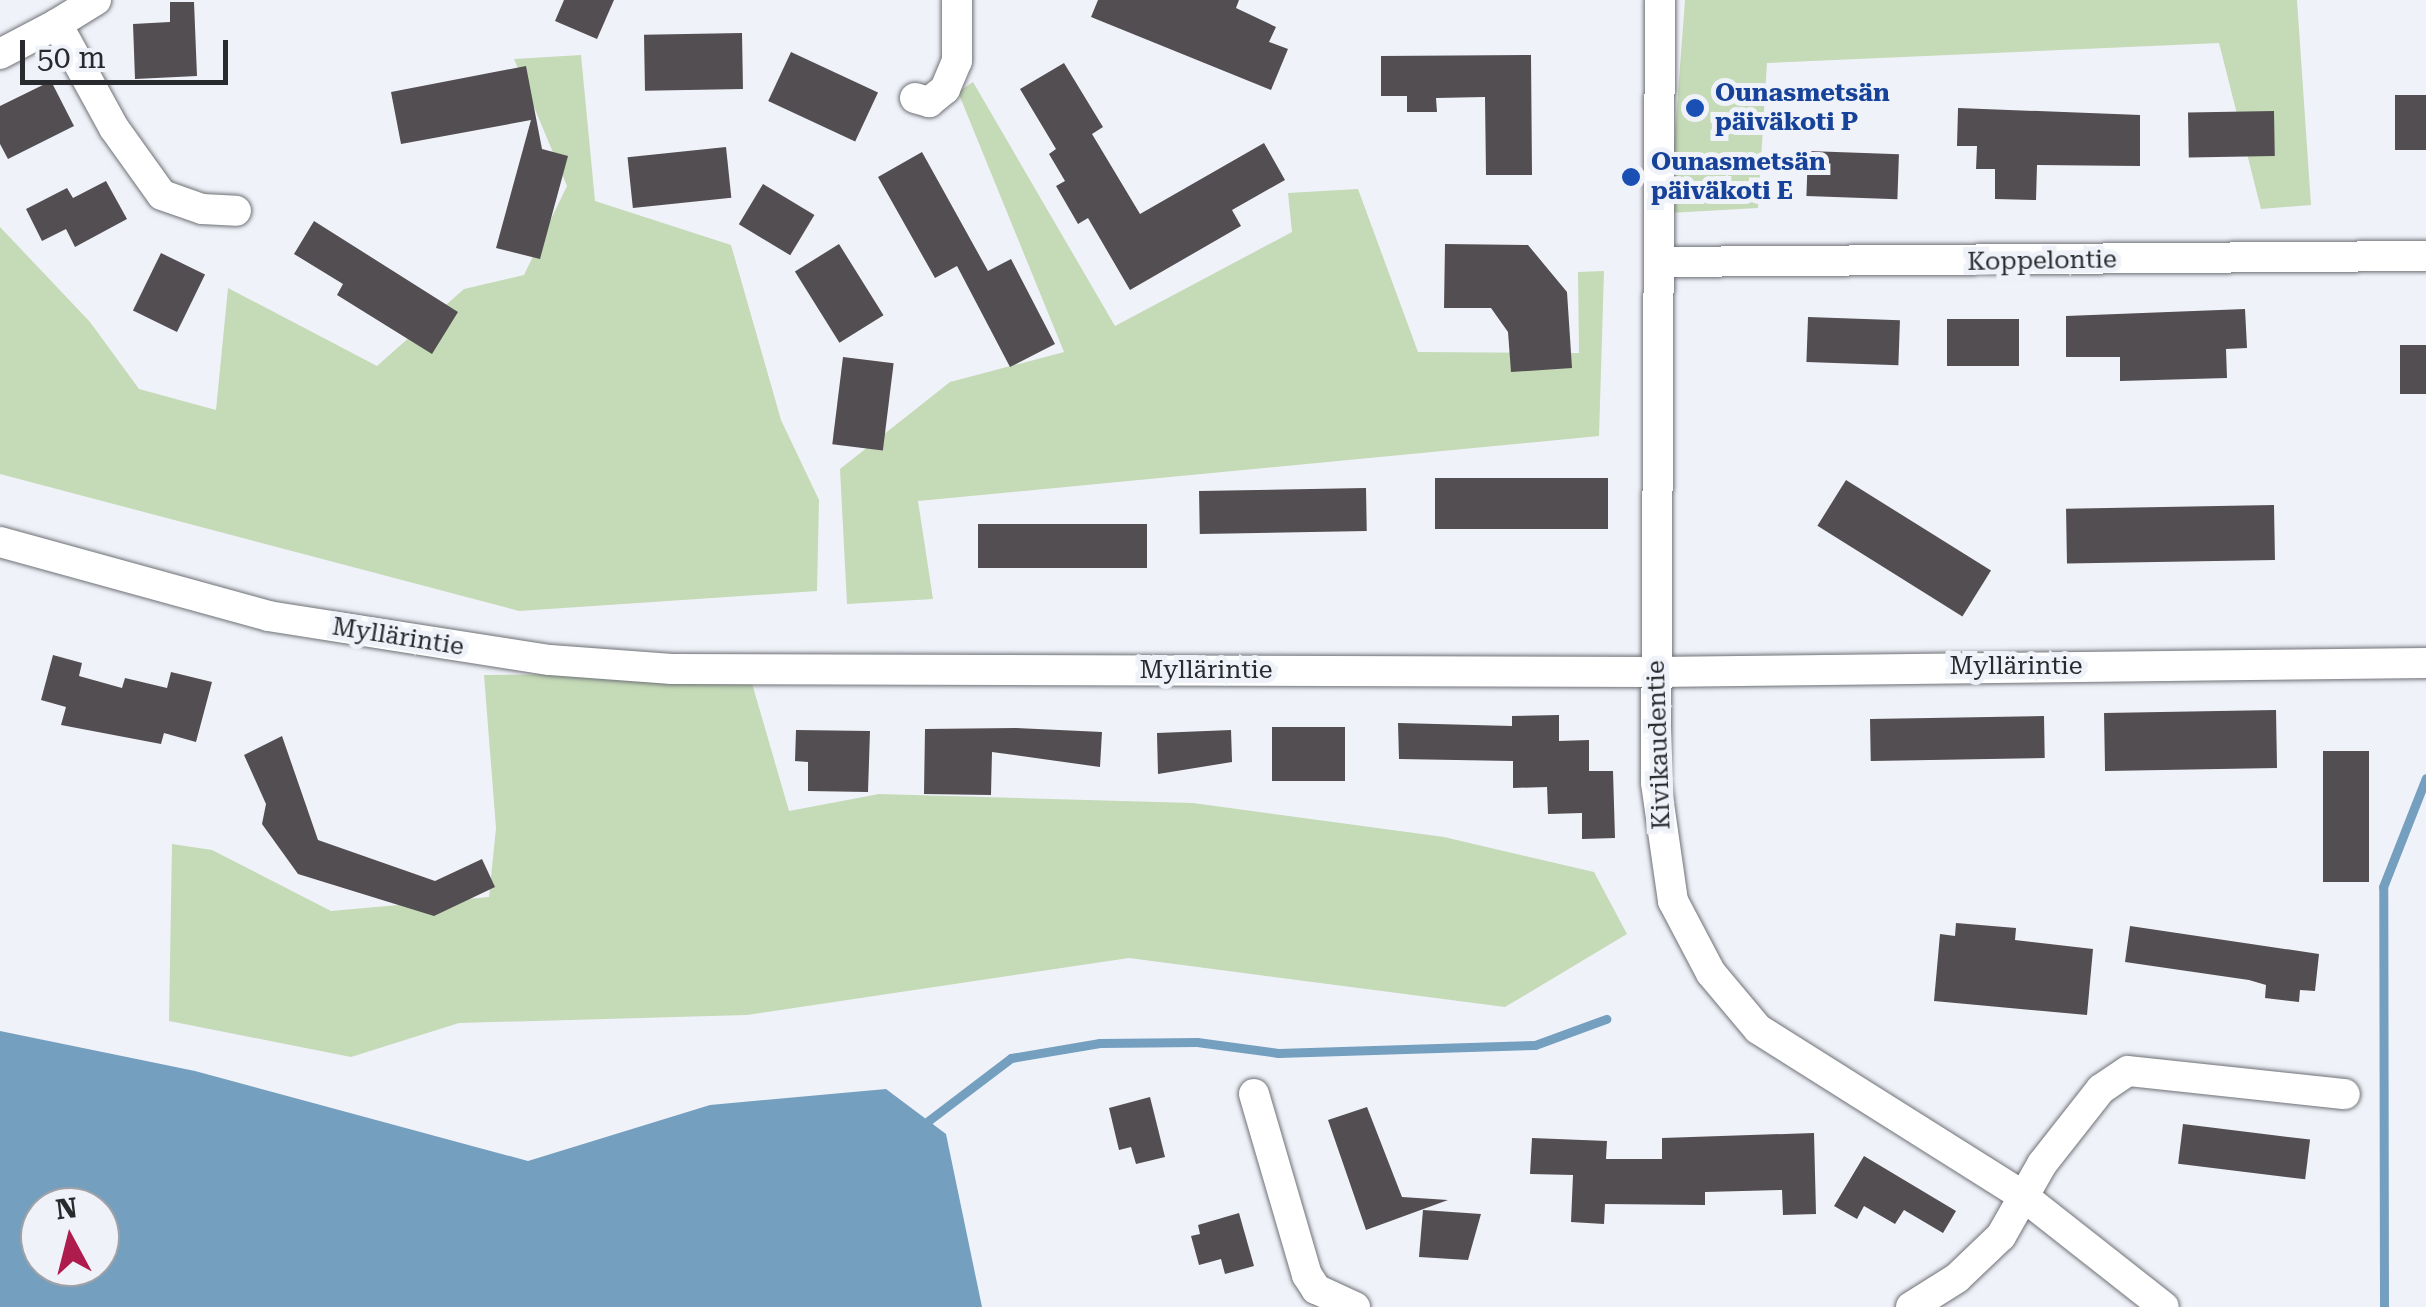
<!DOCTYPE html>
<html>
<head>
<meta charset="utf-8">
<style>
  body { margin:0 }
  #map { position:relative; width:2426px; height:1307px; overflow:hidden; background:#f0f2f9; font-family:"Roboto Serif",serif }
  div>[style] { position:absolute }
  [style*='--x'] { left:calc(var(--x)*1px); top:calc(var(--y)*1px); width:calc(var(--w)*1px); rotate:calc(var(--a)*1deg) }
  .green>* { inset:0; background:#c5dab7 }
  .water>* { inset:0; background:#759fbf }
  .stream>* { height:9px; margin:-4.5px; padding:0 4.5px; transform-origin:4.5px; border-radius:4.5px; background:#759fbf }
  .building>* { inset:0; background:#534e52; transform-origin:0 0 }
  .roads { filter:drop-shadow(0 0 2px #6e7176) drop-shadow(0 0 2px #6e7176) }
  .minor>* { height:30px; margin:-15px; padding:0 15px; transform-origin:15px; border-radius:15px; background:#fff }
  .dots>* { width:28px; height:28px; translate:-50% -50%; box-sizing:border-box; border:5px solid #f0f2f9; border-radius:50% }
  span { translate:-50% -50%; white-space:nowrap; text-align:center; line-height:1.15; -webkit-text-stroke:10px #f0f2f9; paint-order:stroke }
  .transit-label { font-size:25px; color:#164399; font-weight:700 }
  .left { translate:0 -50%; text-align:left }
  .street-label { font-size:25px; color:#292a2d }
  .north { position:absolute; left:20px; top:1187px; width:100px; height:100px; box-sizing:border-box; background:#f0f2f9; border:2px solid #a0a2a7; border-radius:50%; rotate:353deg; font-size:28px; font-weight:700; line-height:40px; text-align:center; color:#292a2d }
  .north::after { content:''; display:block; margin:auto; width:35px; height:45px; background:#ae1c4e; clip-path:polygon(50% 0,100% 100%,50% 72%,0 100%) }
  .scale { position:absolute; left:20px; top:40px; width:208px; height:45px; box-sizing:border-box; border:5px solid #292a2d; border-top:0; padding-left:12px; font-size:30px; line-height:35px; white-space:nowrap; color:#292a2d; -webkit-text-stroke:8px #f0f2f9; paint-order:stroke }
</style>
</head>
<body>
<div id="map">
  <div class="green">
    <i style="clip-path:polygon(1685px 0,2297px 0,2311px 205px,2261px 209px,2219px 43px,1767px 63px,1758px 208px,1669px 213px)"></i>
    <i style="clip-path:polygon(581px 55px,595px 201px,731px 245px,781px 420px,819px 500px,817px 591px,519px 611px,0 474px,0 227px,90px 322px,139px 389px,216px 410px,228px 288px,377px 366px,464px 289px,524px 275px,567px 186px,514px 59px)"></i>
    <i style="clip-path:polygon(973px 82px,1115px 326px,1292px 232px,1288px 193px,1358px 189px,1418px 352px,1579px 353px,1578px 272px,1604px 271px,1599px 436px,918px 501px,933px 599px,847px 604px,840px 469px,950px 382px,1064px 352px,958px 92px)"></i>
    <i style="clip-path:polygon(749px 673px,789px 811px,879px 794px,1193px 803px,1444px 837px,1594px 872px,1627px 934px,1505px 1007px,1129px 958px,747px 1015px,459px 1023px,351px 1057px,169px 1021px,172px 844px,212px 850px,331px 911px,489px 897px,496px 828px,484px 675px)"></i>
  </div>
  <div class="water">
    <i style="clip-path:polygon(evenodd,0 1031px,195px 1071px,528px 1161px,710px 1105px,886px 1089px,946px 1134px,982px 1307px,0 1307px,0 1031px,40px 1207px,100px 1207px,100px 1267px,40px 1267px,40px 1207px)"></i>
  </div>
  <div class="stream">
    <i style="--x:928;--y:1121;--w:104;--a:-37.2"></i>
    <i style="--x:1011;--y:1058;--w:90;--a:-9.6"></i>
    <i style="--x:1100;--y:1043;--w:97;--a:-0.6"></i>
    <i style="--x:1197;--y:1042;--w:82;--a:7.7"></i>
    <i style="--x:1278;--y:1053;--w:257;--a:-1.8"></i>
    <i style="--x:1535;--y:1045;--w:76;--a:-20.1"></i>
    <i style="--x:2384;--y:1307;--w:420;--a:-90.1"></i>
    <i style="--x:2383;--y:887;--w:117;--a:-68.5"></i>
  </div>
  <div class="building">
    <i style="clip-path:polygon(564px 0,614px 0,597px 39px,555px 21px)"></i>
    <i style="clip-path:polygon(1098px 0,1239px 0,1236px 8px,1276px 27px,1269px 42px,1288px 49px,1271px 90px,1091px 17px)"></i>
    <i style="clip-path:polygon(170px 2px,194px 2px,197px 76px,135px 79px,133px 24px,170px 22px)"></i>
    <i style="left:742px;top:33px;width:56px;height:98px;rotate:89deg"></i>
    <i style="left:791px;top:52px;width:96px;height:54px;rotate:25deg"></i>
    <i style="clip-path:polygon(1531px 55px,1532px 175px,1486px 175px,1485px 97px,1436px 98px,1437px 112px,1407px 112px,1407px 96px,1381px 96px,1381px 56px)"></i>
    <i style="clip-path:polygon(1064px 63px,1103px 127px,1092px 134px,1140px 214px,1264px 143px,1285px 180px,1232px 210px,1241px 226px,1130px 290px,1088px 218px,1078px 224px,1056px 186px,1065px 181px,1049px 154px,1056px 149px,1020px 89px)"></i>
    <i style="clip-path:polygon(526px 66px,542px 149px,568px 156px,540px 259px,496px 248px,531px 120px,401px 144px,391px 92px)"></i>
    <i style="clip-path:polygon(51px 81px,74px 126px,8px 159px,0 144px,0 106px)"></i>
    <i style="left:2395px;top:95px;width:31px;height:55px"></i>
    <i style="clip-path:polygon(1958px 108px,2140px 115px,2140px 166px,2037px 165px,2036px 200px,1995px 199px,1995px 169px,1976px 169px,1977px 146px,1957px 146px)"></i>
    <i style="left:2274px;top:111px;width:45px;height:86px;rotate:89deg"></i>
    <i style="left:726px;top:147px;width:51px;height:99px;rotate:84deg"></i>
    <i style="left:1808px;top:151px;width:91px;height:45px;rotate:2deg"></i>
    <i style="clip-path:polygon(922px 152px,988px 271px,1011px 259px,1055px 344px,1010px 367px,957px 266px,935px 278px,878px 177px)"></i>
    <i style="clip-path:polygon(106px 181px,127px 219px,75px 247px,66px 229px,42px 241px,26px 209px,67px 188px,73px 198px)"></i>
    <i style="left:763px;top:184px;width:60px;height:47px;rotate:31deg"></i>
    <i style="clip-path:polygon(314px 221px,458px 312px,432px 354px,337px 295px,343px 284px,294px 254px)"></i>
    <i style="left:839px;top:244px;width:84px;height:52px;rotate:58deg"></i>
    <i style="clip-path:polygon(1445px 244px,1528px 245px,1567px 292px,1572px 368px,1511px 372px,1508px 332px,1491px 308px,1444px 308px)"></i>
    <i style="left:161px;top:253px;width:49px;height:64px;rotate:26deg"></i>
    <i style="clip-path:polygon(2245px 309px,2247px 348px,2226px 349px,2227px 378px,2120px 381px,2120px 357px,2066px 357px,2066px 316px)"></i>
    <i style="left:1808px;top:317px;width:92px;height:45px;rotate:2deg"></i>
    <i style="left:1947px;top:319px;width:72px;height:47px"></i>
    <i style="left:2426px;top:345px;width:49px;height:26px;rotate:90deg"></i>
    <i style="left:843px;top:357px;width:51px;height:88px;rotate:7deg"></i>
    <i style="left:1435px;top:478px;width:173px;height:51px"></i>
    <i style="left:1846px;top:480px;width:171px;height:54px;rotate:32deg"></i>
    <i style="left:1366px;top:488px;width:43px;height:167px;rotate:89deg"></i>
    <i style="left:2274px;top:505px;width:55px;height:208px;rotate:89deg"></i>
    <i style="left:1147px;top:524px;width:44px;height:169px;rotate:90deg"></i>
    <i style="clip-path:polygon(53px 655px,82px 663px,79px 676px,122px 688px,125px 678px,167px 688px,171px 672px,212px 682px,196px 742px,164px 733px,161px 744px,61px 725px,66px 707px,41px 700px)"></i>
    <i style="left:2276px;top:710px;width:58px;height:172px;rotate:89deg"></i>
    <i style="clip-path:polygon(1559px 715px,1559px 741px,1589px 740px,1589px 771px,1613px 771px,1615px 838px,1582px 839px,1582px 813px,1548px 814px,1547px 787px,1513px 788px,1513px 761px,1399px 759px,1398px 723px,1512px 726px,1512px 716px)"></i>
    <i style="left:2044px;top:716px;width:42px;height:174px;rotate:89deg"></i>
    <i style="left:1272px;top:727px;width:73px;height:54px"></i>
    <i style="clip-path:polygon(1016px 728px,1102px 732px,1100px 767px,992px 752px,991px 795px,924px 794px,925px 729px)"></i>
    <i style="clip-path:polygon(796px 730px,870px 731px,868px 792px,808px 791px,808px 762px,795px 761px)"></i>
    <i style="clip-path:polygon(1231px 730px,1232px 762px,1158px 774px,1157px 733px)"></i>
    <i style="clip-path:polygon(282px 736px,318px 840px,435px 881px,482px 859px,495px 887px,434px 916px,298px 874px,262px 824px,266px 804px,244px 755px)"></i>
    <i style="left:2323px;top:751px;width:46px;height:131px"></i>
    <i style="clip-path:polygon(1956px 923px,2016px 928px,2015px 940px,2093px 949px,2087px 1015px,1934px 1001px,1940px 934px,1955px 936px)"></i>
    <i style="clip-path:polygon(2130px 926px,2319px 954px,2315px 991px,2300px 990px,2299px 1002px,2265px 998px,2266px 985px,2249px 980px,2125px 962px)"></i>
    <i style="clip-path:polygon(1150px 1097px,1165px 1157px,1136px 1164px,1131px 1147px,1119px 1150px,1109px 1108px)"></i>
    <i style="clip-path:polygon(1367px 1107px,1402px 1197px,1448px 1200px,1366px 1230px,1328px 1120px)"></i>
    <i style="left:2183px;top:1124px;width:128px;height:40px;rotate:7deg"></i>
    <i style="clip-path:polygon(1814px 1133px,1816px 1214px,1783px 1215px,1782px 1190px,1705px 1192px,1705px 1205px,1605px 1204px,1604px 1224px,1571px 1222px,1573px 1175px,1530px 1174px,1532px 1138px,1607px 1141px,1606px 1159px,1662px 1159px,1662px 1138px)"></i>
    <i style="clip-path:polygon(1864px 1156px,1956px 1211px,1943px 1233px,1904px 1210px,1895px 1224px,1864px 1206px,1857px 1219px,1834px 1206px)"></i>
    <i style="clip-path:polygon(1423px 1210px,1481px 1214px,1468px 1260px,1419px 1257px)"></i>
    <i style="clip-path:polygon(1239px 1213px,1254px 1266px,1225px 1274px,1221px 1259px,1199px 1265px,1191px 1236px,1200px 1234px,1198px 1225px)"></i>
  </div>
  <div class="roads">
    <div class="minor">
      <i style="--x:96;--y:0;--w:46;--a:148.4"></i>
      <i style="--x:57;--y:24;--w:119;--a:61.3"></i>
      <i style="--x:114;--y:128;--w:82;--a:54.4"></i>
      <i style="--x:162;--y:195;--w:42;--a:19.3"></i>
      <i style="--x:202;--y:209;--w:34;--a:3"></i>
      <i style="--x:1660;--y:0;--w:783;--a:90.29"></i>
      <i style="--x:1656;--y:783;--w:119;--a:81.8"></i>
      <i style="--x:1673;--y:901;--w:81;--a:62.2"></i>
      <i style="--x:1711;--y:973;--w:73;--a:50"></i>
      <i style="--x:1758;--y:1029;--w:313;--a:32.2"></i>
      <i style="--x:2023;--y:1196;--w:179;--a:38.2"></i>
      <i style="--x:0;--y:54;--w:64;--a:-27.8"></i>
      <i style="--x:915;--y:98;--w:15;--a:16"></i>
      <i style="--x:929;--y:102;--w:21;--a:-39"></i>
      <i style="--x:945;--y:89;--w:30;--a:-67"></i>
      <i style="--x:957;--y:61;--w:61;--a:-90"></i>
      <i style="--x:1659;--y:262;--w:767;--a:-0.45"></i>
      <i style="--x:0;--y:542;--w:278;--a:15.4"></i>
      <i style="--x:268;--y:616;--w:285;--a:8.9"></i>
      <i style="--x:550;--y:660;--w:122;--a:4.2"></i>
      <i style="--x:672;--y:669;--w:984;--a:0.17"></i>
      <i style="--x:1656;--y:672;--w:770;--a:-0.67"></i>
      <i style="--x:1254;--y:1094;--w:189;--a:73.7"></i>
      <i style="--x:1307;--y:1275;--w:17;--a:57"></i>
      <i style="--x:1316;--y:1289;--w:43;--a:24.8"></i>
      <i style="--x:1911;--y:1307;--w:54;--a:-32.2"></i>
      <i style="--x:1957;--y:1278;--w:61;--a:-43.7"></i>
      <i style="--x:2001;--y:1236;--w:83;--a:-60.3"></i>
      <i style="--x:2042;--y:1164;--w:95;--a:-51.8"></i>
      <i style="--x:2101;--y:1089;--w:32;--a:-34"></i>
      <i style="--x:2128;--y:1071;--w:218;--a:6.1"></i>
    </div>
  </div>
  <div class="dots">
    <i style="left:1695px;top:108px;background:#1a4fb4"></i>
    <i style="left:1631px;top:177px;background:#1a4fb4"></i>
  </div>
  <div class="transit-label">
    <span class="left" style="left:1715px;top:108px">Ounasmetsän<br>päiväkoti P</span>
    <span class="left" style="left:1651px;top:177px">Ounasmetsän<br>päiväkoti E</span>
  </div>
  <div class="street-label">
    <span style="left:2042px;top:261px;rotate:-1deg">Koppelontie</span>
    <span style="left:398px;top:637px;rotate:9deg">Myllärintie</span>
    <span style="left:2016px;top:666px">Myllärintie</span>
    <span style="left:1206px;top:670px">Myllärintie</span>
    <span style="left:1659px;top:745px;rotate:-92deg">Kivikaudentie</span>
  </div>
  <div class="north">N</div>
  <div class="scale">50 m</div>
</div>
</body>
</html>
